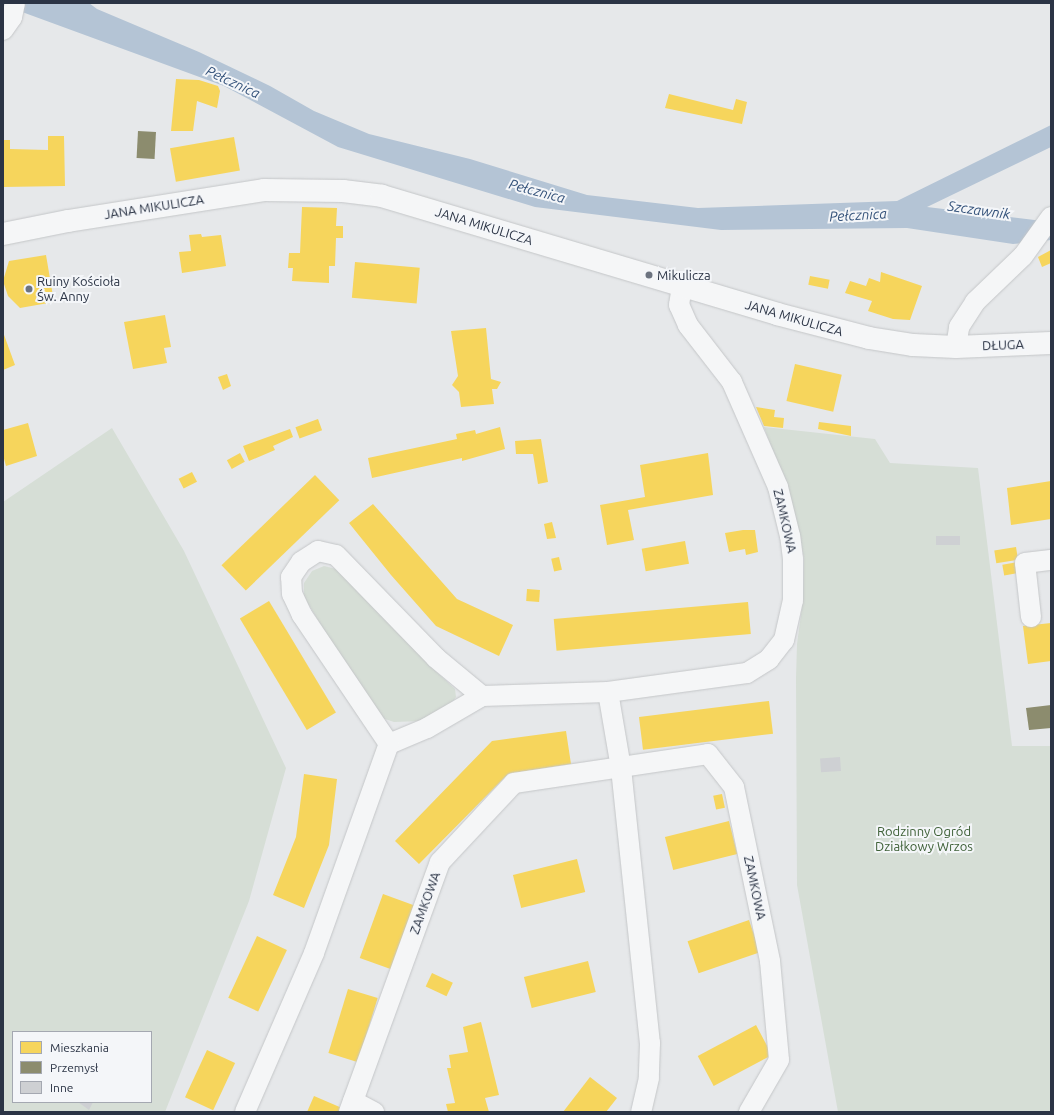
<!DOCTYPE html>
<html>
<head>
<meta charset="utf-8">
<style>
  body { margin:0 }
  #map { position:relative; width:1054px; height:1115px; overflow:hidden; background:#e6e8ea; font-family:Ubuntu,sans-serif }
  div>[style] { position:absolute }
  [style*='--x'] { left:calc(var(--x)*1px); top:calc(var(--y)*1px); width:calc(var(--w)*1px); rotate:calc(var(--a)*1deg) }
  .green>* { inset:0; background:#d6ded6 }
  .water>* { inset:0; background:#b4c4d5 }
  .homes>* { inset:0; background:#f6d55c; transform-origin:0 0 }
  .industry>* { inset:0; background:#8c8c6e; transform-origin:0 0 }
  .building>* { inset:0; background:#ced0d3; transform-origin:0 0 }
  .roads { filter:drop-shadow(0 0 1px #c4c6c8) drop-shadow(0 0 1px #c4c6c8) }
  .minor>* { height:20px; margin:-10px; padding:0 10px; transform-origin:10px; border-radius:10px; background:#f5f6f7 }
  .tertiary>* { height:22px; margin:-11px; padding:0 11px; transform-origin:11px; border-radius:11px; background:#f5f6f7 }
  .dots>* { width:11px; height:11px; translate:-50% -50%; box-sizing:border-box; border:2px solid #f4f6f9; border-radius:50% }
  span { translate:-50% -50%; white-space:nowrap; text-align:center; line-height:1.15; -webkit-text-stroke:4px #f4f6f9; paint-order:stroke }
  .street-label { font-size:13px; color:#2b3445 }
  .poi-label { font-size:13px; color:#2b3445 }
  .left { translate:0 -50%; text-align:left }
  .park-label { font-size:13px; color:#3f6138 }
  .water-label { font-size:14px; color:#34527a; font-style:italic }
  .frame { position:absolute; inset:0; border:4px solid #2b3445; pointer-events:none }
  .legend { position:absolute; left:12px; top:1031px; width:140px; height:72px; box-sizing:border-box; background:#f4f6f9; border:1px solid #a4a8b1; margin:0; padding:5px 7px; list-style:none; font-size:12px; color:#2b3445 }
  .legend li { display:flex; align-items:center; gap:8px; height:20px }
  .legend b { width:20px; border:1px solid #a4a8b1 }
</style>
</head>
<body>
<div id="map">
  <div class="green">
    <i style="clip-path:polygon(764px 427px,875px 439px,890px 463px,978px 468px,1012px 746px,1051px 746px,1051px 1112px,838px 1112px,797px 885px,796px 678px,797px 644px,803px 600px,804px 559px,800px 537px,785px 485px)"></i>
    <i style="clip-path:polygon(evenodd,112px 428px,184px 551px,286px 768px,249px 901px,165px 1112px,3px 1112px,3px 502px,112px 428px,13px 1032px,151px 1032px,151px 1102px,13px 1102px,13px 1032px)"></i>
    <i style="clip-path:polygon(324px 566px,344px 571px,428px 664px,455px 689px,456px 697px,450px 706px,422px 721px,394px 722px,382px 718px,352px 676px,304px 597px,304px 583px,312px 571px)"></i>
  </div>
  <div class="water">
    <i style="clip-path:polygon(3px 3px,89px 3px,97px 9px,199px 52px,270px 86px,314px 111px,369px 134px,470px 159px,587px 195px,698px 208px,897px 201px,1051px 125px,1051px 147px,927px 207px,1051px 222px,1051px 240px,1013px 244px,907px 228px,721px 230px,535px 207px,338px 147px,224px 86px,3px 5px)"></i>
  </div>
  <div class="homes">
    <i style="clip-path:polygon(176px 79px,199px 80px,218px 86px,220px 91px,217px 108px,197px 101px,193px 131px,171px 131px)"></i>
    <i style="clip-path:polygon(669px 94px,733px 110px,736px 99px,747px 102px,742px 124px,665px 108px)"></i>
    <i style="clip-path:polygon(48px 136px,64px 136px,65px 186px,3px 187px,3px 140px,10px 140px,10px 149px,48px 150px)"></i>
    <i style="left:234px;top:137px;width:34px;height:65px;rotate:80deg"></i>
    <i style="clip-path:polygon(302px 207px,337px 208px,336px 226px,343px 226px,343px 238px,336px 238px,335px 266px,329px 266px,329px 283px,292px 281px,293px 268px,288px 268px,289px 253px,300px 253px)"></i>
    <i style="clip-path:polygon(201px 234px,202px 237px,221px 235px,226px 266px,182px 273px,179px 252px,191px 251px,189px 235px)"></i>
    <i style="clip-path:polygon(1051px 250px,1051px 263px,1042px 267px,1038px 257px)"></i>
    <i style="clip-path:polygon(46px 255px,54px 302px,20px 308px,8px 296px,3px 281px,9px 261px)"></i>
    <i style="left:355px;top:262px;width:65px;height:36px;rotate:5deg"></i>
    <i style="clip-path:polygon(881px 272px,922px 286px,910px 320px,893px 319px,868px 311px,872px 301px,845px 293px,850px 281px,866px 286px,869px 278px,880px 282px)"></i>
    <i style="left:810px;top:276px;width:20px;height:9px;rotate:11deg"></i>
    <i style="clip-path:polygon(165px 315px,171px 347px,164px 348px,167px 363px,133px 369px,124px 322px)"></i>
    <i style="clip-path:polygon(486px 328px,491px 379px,501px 382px,497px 389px,492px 389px,494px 404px,461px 407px,459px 392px,452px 385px,458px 376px,451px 331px)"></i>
    <i style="clip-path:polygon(3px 332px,15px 365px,3px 370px)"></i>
    <i style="left:795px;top:364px;width:48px;height:38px;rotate:13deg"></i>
    <i style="clip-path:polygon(227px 374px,231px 386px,223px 390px,218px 377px)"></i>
    <i style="clip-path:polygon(756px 407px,775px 410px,774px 417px,784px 418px,783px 428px,764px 426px)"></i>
    <i style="left:318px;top:419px;width:12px;height:24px;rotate:70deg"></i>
    <i style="clip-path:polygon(819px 422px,851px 426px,851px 436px,818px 429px)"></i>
    <i style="clip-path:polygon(28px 423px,37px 456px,6px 466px,3px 455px,3px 430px)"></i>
    <i style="clip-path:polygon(500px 427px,505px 449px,462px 461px,462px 458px,372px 478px,368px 458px,457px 439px,456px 434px,475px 430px,476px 434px)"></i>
    <i style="clip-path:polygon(290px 429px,293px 437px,273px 446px,275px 450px,249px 461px,243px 446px)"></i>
    <i style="clip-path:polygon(541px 439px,548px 482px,538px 484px,533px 454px,516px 454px,515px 441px)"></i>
    <i style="left:240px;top:453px;width:10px;height:15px;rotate:61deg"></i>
    <i style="clip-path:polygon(708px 453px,713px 495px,628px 510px,634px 540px,607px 545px,600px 505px,645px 497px,640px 465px)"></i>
    <i style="left:192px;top:472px;width:11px;height:15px;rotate:63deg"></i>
    <i style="left:315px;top:475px;width:35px;height:130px;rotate:46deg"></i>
    <i style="clip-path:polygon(1051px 481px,1051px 519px,1011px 525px,1007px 488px)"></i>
    <i style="clip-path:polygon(373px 504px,457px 599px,513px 625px,499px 656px,436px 626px,391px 575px,349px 523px)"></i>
    <i style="clip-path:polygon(552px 522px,556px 538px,547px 539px,544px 524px)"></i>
    <i style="clip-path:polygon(743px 530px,755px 530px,758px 552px,746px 555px,745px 549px,729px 552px,725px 533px)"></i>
    <i style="left:685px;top:541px;width:23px;height:44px;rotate:80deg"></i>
    <i style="left:1016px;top:547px;width:13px;height:22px;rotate:81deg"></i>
    <i style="left:559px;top:557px;width:13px;height:8px;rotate:77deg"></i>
    <i style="left:1023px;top:561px;width:11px;height:21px;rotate:80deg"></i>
    <i style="left:527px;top:589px;width:13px;height:12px;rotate:4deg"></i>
    <i style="left:269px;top:601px;width:130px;height:34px;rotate:59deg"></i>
    <i style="left:748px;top:602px;width:32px;height:195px;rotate:85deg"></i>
    <i style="clip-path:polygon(1051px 623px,1051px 661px,1028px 664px,1023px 626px)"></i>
    <i style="left:769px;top:701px;width:33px;height:131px;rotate:83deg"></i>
    <i style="clip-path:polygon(566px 731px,571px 764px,508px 774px,419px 864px,395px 841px,492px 741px)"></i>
    <i style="clip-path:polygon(304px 774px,337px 779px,329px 845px,304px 908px,273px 895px,296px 837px)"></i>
    <i style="left:722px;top:794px;width:14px;height:9px;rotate:78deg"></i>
    <i style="left:729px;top:821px;width:34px;height:66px;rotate:76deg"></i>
    <i style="left:577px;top:859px;width:34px;height:66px;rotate:76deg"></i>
    <i style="left:383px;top:894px;width:35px;height:68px;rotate:20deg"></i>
    <i style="left:749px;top:920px;width:34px;height:65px;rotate:71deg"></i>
    <i style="left:257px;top:936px;width:33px;height:68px;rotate:25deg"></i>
    <i style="left:588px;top:961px;width:32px;height:66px;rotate:76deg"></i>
    <i style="left:432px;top:973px;width:23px;height:15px;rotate:25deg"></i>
    <i style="left:348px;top:989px;width:31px;height:67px;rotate:17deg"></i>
    <i style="clip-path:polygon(481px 1022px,499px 1095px,485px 1098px,489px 1112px,448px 1112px,446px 1104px,455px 1103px,447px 1068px,451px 1068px,449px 1055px,468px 1052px,463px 1027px)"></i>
    <i style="left:756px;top:1025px;width:34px;height:66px;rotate:62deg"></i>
    <i style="left:207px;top:1050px;width:31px;height:52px;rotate:25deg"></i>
    <i style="clip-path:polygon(590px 1077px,617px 1098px,606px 1112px,563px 1112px)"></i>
    <i style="clip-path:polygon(314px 1096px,342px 1108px,341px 1112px,307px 1112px)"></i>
  </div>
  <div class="industry">
    <i style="left:138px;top:131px;width:18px;height:27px;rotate:3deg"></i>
    <i style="clip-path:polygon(1051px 705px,1051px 728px,1029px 730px,1026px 708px)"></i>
  </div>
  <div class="building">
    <i style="left:960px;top:536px;width:9px;height:24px;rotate:90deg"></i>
    <i style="left:840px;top:757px;width:14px;height:20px;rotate:86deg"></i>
    <i style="clip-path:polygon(78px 1102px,93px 1102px,89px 1110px)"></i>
  </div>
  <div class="roads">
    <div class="minor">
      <i style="--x:3;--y:30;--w:16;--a:-55"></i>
      <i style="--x:12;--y:17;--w:14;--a:-78"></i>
      <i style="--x:956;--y:347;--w:20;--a:-81"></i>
      <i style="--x:959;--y:327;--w:30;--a:-57"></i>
      <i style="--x:975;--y:302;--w:66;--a:-43.8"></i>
      <i style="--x:1023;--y:256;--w:48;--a:-54.3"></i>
      <i style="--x:1031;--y:617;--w:54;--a:-96.3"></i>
      <i style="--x:1025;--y:563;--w:26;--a:-7"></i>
      <i style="--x:608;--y:692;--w:77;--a:80.3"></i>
      <i style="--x:621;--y:768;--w:277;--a:84"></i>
      <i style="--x:650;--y:1043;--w:35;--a:92"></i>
      <i style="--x:649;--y:1078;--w:35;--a:103"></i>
      <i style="--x:389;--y:744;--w:41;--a:-22.8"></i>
      <i style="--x:427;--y:728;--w:64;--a:-30.2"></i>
      <i style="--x:353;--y:1101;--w:24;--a:28"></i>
      <i style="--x:245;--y:1112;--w:173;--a:-66.5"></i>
      <i style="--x:314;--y:953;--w:222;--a:-70.3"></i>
      <i style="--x:389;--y:744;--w:156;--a:-124"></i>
      <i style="--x:302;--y:615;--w:23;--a:-115"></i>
      <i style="--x:292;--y:594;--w:17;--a:-93"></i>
      <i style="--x:291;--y:577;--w:18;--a:-56"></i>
      <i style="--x:301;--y:562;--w:20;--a:-33"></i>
      <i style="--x:318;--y:551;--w:18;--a:13"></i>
      <i style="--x:336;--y:555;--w:144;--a:45.8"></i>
      <i style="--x:436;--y:658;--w:60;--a:39.6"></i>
      <i style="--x:482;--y:696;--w:126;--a:-1.8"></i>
      <i style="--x:608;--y:692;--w:140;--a:-7.8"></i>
      <i style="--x:747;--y:673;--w:26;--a:-32"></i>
      <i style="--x:769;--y:659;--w:24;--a:-52"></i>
      <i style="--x:784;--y:640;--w:41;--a:-77.3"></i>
      <i style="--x:793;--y:600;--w:41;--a:-90"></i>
      <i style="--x:793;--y:559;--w:23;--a:-97"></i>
      <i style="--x:790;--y:536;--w:50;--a:-103.8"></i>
      <i style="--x:778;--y:487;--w:115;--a:-113.7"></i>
      <i style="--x:732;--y:382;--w:72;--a:-127.7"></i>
      <i style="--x:688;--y:325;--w:22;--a:-114"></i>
      <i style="--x:679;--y:305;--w:20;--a:-81"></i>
      <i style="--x:349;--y:1112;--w:266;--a:-70"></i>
      <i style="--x:440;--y:862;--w:108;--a:-46.9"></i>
      <i style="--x:514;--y:783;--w:196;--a:-8.5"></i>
      <i style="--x:708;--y:754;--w:42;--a:51.8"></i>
      <i style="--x:734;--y:787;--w:178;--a:78.3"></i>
      <i style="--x:770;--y:961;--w:99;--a:84.8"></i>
      <i style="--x:779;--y:1060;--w:60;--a:120"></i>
    </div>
    <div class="tertiary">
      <i style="--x:3;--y:234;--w:66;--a:-11.3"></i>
      <i style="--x:68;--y:221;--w:198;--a:-9"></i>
      <i style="--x:264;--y:190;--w:79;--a:0.7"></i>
      <i style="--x:343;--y:191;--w:39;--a:7"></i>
      <i style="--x:382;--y:196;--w:412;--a:16.6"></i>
      <i style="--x:777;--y:314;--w:95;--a:14.6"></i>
      <i style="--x:869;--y:338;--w:45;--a:9"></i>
      <i style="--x:913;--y:345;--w:43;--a:2.7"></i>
      <i style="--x:956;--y:347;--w:95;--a:-2.4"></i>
    </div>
  </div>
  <div class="dots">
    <i style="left:649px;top:275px;background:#6c737f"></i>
    <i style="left:29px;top:289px;background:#6c737f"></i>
  </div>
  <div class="street-label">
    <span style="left:154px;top:207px;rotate:-9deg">JANA MIKULICZA</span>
    <span style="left:484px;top:226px;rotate:17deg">JANA MIKULICZA</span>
    <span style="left:794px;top:318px;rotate:16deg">JANA MIKULICZA</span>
    <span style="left:1003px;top:345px;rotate:-2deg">DŁUGA</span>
    <span style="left:785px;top:521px;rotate:77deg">ZAMKOWA</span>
    <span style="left:755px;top:888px;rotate:78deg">ZAMKOWA</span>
    <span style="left:425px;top:903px;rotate:-70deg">ZAMKOWA</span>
  </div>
  <div class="poi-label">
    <span class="left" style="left:657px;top:275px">Mikulicza</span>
    <span class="left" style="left:37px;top:289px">Ruiny Kościoła<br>Św. Anny</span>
  </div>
  <div class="park-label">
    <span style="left:924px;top:839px">Rodzinny Ogród<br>Działkowy Wrzos</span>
  </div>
  <div class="water-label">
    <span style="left:233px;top:82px;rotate:25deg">Pełcznica</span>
    <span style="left:537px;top:191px;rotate:15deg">Pełcznica</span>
    <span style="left:979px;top:210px;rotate:8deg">Szczawnik</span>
    <span style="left:858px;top:215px;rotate:-3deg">Pełcznica</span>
  </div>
  <div class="frame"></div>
  <ul class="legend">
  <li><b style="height:11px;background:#f6d55c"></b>Mieszkania</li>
  <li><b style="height:11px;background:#8c8c6e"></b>Przemysł</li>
  <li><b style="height:11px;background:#ced0d3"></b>Inne</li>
  </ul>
</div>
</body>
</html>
